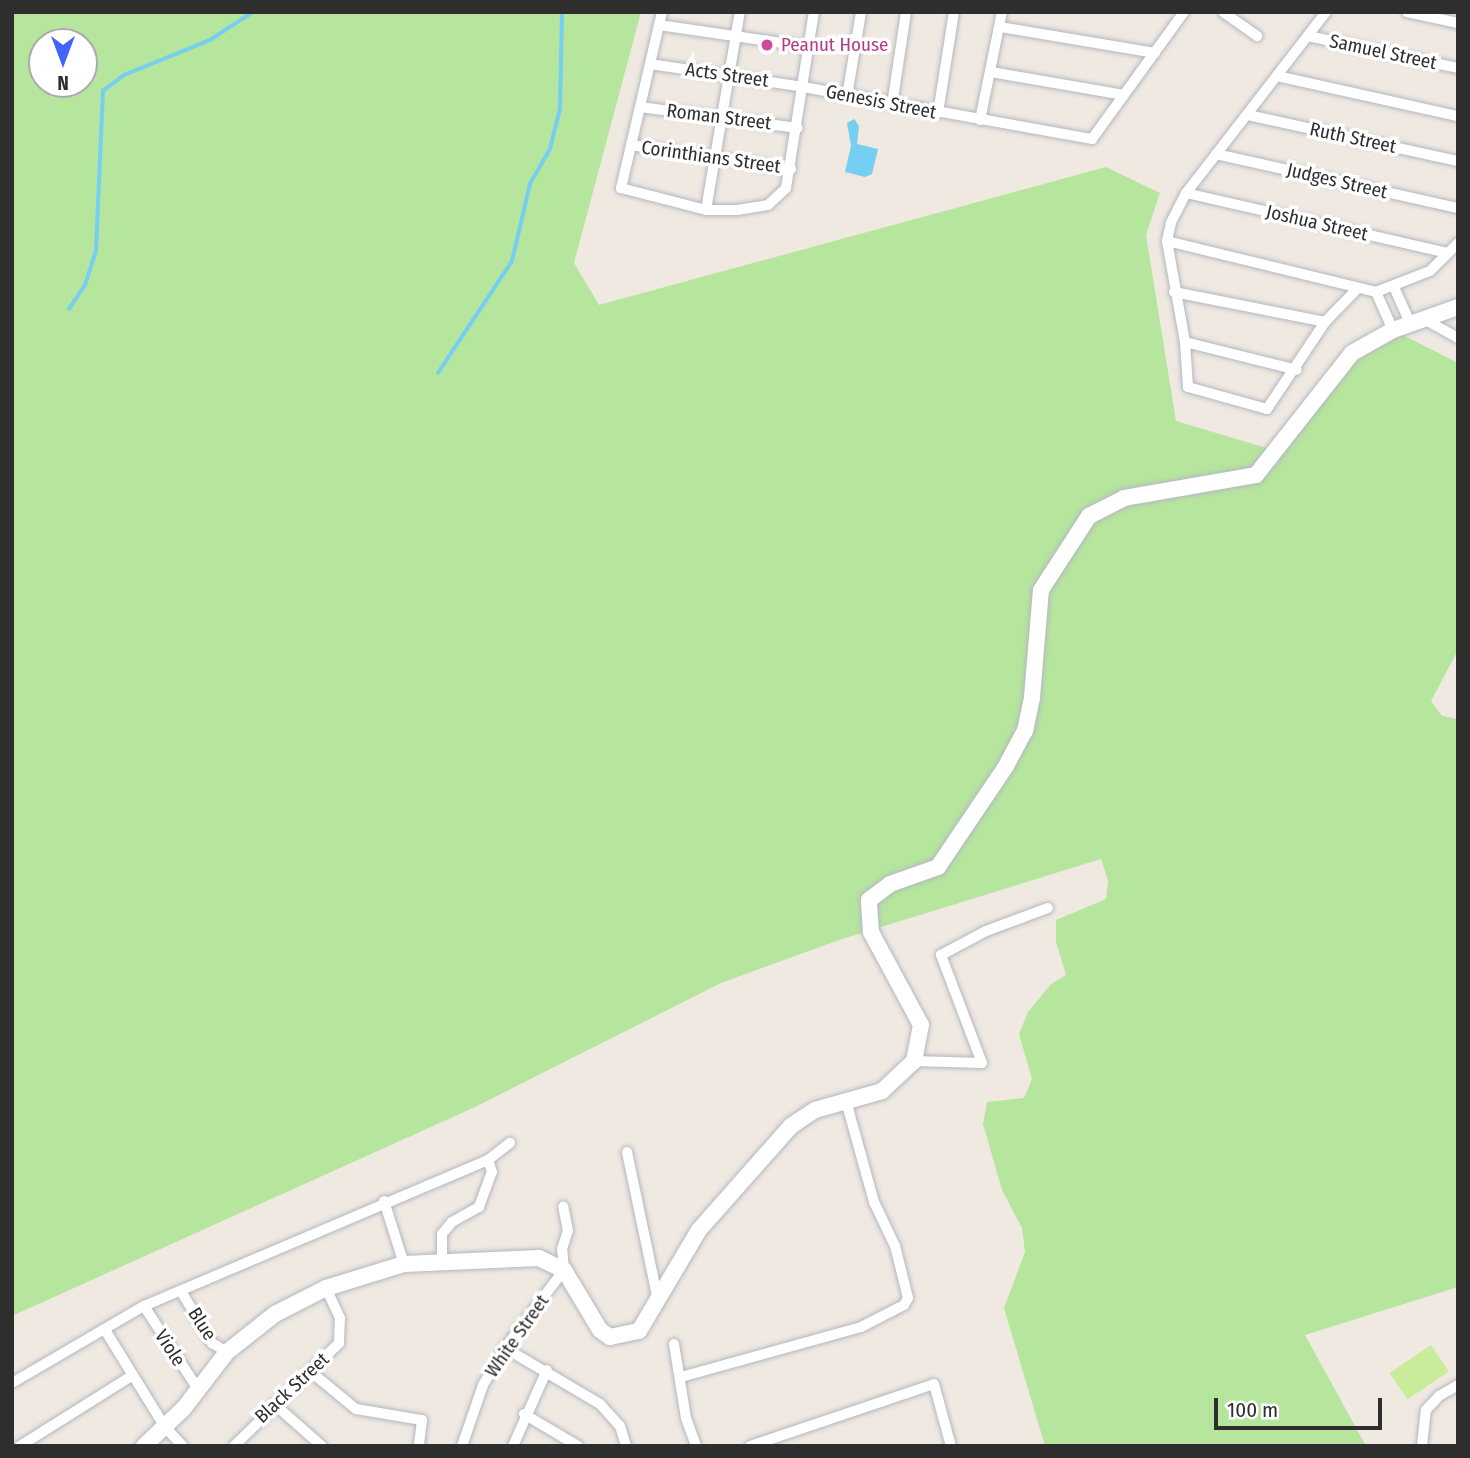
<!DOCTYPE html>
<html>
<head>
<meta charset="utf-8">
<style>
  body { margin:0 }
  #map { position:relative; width:1470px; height:1458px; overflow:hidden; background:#efe9e1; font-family:"Fira Sans Condensed",sans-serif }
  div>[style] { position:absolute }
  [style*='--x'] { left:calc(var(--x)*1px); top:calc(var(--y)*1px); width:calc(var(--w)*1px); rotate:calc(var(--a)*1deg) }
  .green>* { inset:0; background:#b6e59e }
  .pitch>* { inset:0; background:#c9ec9a; transform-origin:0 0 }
  .water>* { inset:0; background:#75cff0 }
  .stream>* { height:3.5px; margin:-1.75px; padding:0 1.75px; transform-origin:1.75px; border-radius:1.75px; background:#75cff0 }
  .roads { filter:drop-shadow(0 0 2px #b4b7c1) drop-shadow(0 0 2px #b4b7c1) }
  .street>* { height:10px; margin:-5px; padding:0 5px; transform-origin:5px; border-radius:5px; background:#fff }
  .secondary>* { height:16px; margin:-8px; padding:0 8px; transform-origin:8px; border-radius:8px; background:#fff }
  .dots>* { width:19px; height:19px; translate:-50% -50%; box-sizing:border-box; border:4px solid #fff; border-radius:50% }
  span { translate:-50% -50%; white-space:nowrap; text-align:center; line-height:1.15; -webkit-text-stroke:7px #fff; paint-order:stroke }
  .hotel-label { font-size:19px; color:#b23c85 }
  .left { translate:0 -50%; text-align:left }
  .street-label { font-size:19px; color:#2e2e2e }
  .frame { position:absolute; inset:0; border:14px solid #2e2e2e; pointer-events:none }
  .north { position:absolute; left:28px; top:28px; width:70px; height:70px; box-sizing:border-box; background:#fff; border:2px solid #ababab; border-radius:50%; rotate:180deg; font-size:19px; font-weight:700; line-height:28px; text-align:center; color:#2e2e2e }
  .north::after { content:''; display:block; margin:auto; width:24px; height:32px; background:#4264fb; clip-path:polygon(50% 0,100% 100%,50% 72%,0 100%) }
  .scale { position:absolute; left:1214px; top:1398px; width:168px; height:32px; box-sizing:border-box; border:4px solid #2e2e2e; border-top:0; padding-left:9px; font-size:21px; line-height:24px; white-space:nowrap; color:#2e2e2e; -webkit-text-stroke:5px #fff; paint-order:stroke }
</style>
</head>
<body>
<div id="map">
  <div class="green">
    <i style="clip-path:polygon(evenodd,12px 12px,641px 12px,574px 263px,599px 305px,1106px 167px,1160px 193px,1146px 235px,1176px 421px,1270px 449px,1362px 351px,1401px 334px,1458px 363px,1458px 650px,1431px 701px,1442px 716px,1458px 719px,1458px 1287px,1305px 1335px,1366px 1446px,1045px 1446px,1004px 1308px,1025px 1252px,1022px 1228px,1002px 1190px,983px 1124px,987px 1102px,1024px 1098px,1032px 1079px,1019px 1034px,1028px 1012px,1051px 984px,1066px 975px,1056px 942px,1056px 920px,1106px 899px,1108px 881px,1101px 859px,839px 940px,721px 983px,475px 1107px,12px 1316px,12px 12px,42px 42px,84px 42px,84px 84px,42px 84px,42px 42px)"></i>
  </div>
  <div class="pitch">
    <i style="left:1431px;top:1345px;width:32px;height:50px;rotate:56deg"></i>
  </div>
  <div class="water">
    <i style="clip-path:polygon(854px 119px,859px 126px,857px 144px,878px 149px,872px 174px,865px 177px,845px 172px,851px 146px,847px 123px)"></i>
  </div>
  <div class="stream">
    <i style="--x:69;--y:309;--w:29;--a:-56"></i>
    <i style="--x:85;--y:285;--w:36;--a:-72"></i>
    <i style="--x:96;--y:251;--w:160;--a:-87.5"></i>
    <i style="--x:103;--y:91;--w:26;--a:-37"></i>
    <i style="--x:124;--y:75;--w:93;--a:-22.1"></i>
    <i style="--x:210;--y:40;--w:51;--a:-33.1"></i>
    <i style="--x:438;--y:373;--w:134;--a:-56.5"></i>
    <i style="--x:512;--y:261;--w:79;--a:-76.8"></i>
    <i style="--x:530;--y:184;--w:40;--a:-60.3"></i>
    <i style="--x:550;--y:149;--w:41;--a:-76"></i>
    <i style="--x:560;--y:109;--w:97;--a:-88.8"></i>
  </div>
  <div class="roads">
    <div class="street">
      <i style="--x:662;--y:12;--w:181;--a:103.1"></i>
      <i style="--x:621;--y:188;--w:88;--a:14.5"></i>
      <i style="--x:706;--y:210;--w:31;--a:0"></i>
      <i style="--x:737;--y:210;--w:31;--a:-9"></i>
      <i style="--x:768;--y:205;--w:25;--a:-43"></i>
      <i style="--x:786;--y:188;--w:178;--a:-81"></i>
      <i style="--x:1223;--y:12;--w:42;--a:35.2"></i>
      <i style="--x:1326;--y:12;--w:229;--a:127.7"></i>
      <i style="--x:1186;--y:193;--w:34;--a:117"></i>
      <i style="--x:1171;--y:223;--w:18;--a:103"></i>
      <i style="--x:1167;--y:241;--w:103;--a:79.9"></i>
      <i style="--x:1185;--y:342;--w:45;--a:86.2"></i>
      <i style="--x:1188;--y:387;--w:82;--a:15.6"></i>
      <i style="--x:1267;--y:409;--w:105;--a:-56.3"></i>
      <i style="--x:1325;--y:322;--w:46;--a:-45.9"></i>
      <i style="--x:1407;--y:12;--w:52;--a:12.2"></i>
      <i style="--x:659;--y:25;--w:152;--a:8.3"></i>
      <i style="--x:1000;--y:27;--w:157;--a:9.5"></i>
      <i style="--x:1308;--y:36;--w:153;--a:12"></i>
      <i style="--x:650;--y:64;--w:155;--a:8.5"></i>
      <i style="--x:803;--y:87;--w:294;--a:10.2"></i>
      <i style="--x:1092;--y:139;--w:157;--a:-54.1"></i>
      <i style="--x:991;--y:72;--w:135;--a:9.8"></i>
      <i style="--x:1277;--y:76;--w:185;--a:12.5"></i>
      <i style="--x:847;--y:96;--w:85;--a:-80.5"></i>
      <i style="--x:892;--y:105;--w:94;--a:-81.4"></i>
      <i style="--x:640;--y:107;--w:159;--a:7.6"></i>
      <i style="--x:938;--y:113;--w:102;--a:-81"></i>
      <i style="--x:1248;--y:115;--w:215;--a:12.4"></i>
      <i style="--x:980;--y:120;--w:110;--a:-78.5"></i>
      <i style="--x:631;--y:145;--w:162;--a:8.5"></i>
      <i style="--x:1216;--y:154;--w:248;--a:12.6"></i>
      <i style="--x:1186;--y:193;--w:269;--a:12.9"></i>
      <i style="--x:706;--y:210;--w:201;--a:-80.3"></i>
      <i style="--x:1167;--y:241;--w:215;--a:13.7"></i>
      <i style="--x:1376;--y:292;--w:58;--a:-21.3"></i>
      <i style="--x:1430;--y:271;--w:40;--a:-45"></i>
      <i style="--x:1394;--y:287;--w:39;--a:66"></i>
      <i style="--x:1174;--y:292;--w:154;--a:11.2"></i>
      <i style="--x:1376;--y:292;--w:42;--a:65.9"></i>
      <i style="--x:1422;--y:318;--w:41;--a:29.1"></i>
      <i style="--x:1185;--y:342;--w:115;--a:14"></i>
      <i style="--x:914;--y:1061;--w:68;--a:1.7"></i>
      <i style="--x:982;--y:1063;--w:116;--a:-110.8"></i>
      <i style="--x:941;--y:955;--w:51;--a:-28.1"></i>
      <i style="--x:986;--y:931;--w:66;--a:-20.4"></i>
      <i style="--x:627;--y:1152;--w:151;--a:78.2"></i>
      <i style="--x:384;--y:1201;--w:66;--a:72.4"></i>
      <i style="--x:442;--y:1260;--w:26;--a:-90"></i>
      <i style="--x:442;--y:1234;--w:16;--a:-50"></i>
      <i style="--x:452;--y:1222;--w:31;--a:-29"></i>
      <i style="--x:479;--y:1207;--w:37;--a:-70"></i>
      <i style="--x:492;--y:1172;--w:13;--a:-108"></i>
      <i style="--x:181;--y:1291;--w:61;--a:59.2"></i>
      <i style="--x:212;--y:1343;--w:17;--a:31"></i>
      <i style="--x:144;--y:1306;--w:99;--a:57"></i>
      <i style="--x:105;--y:1330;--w:114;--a:58.3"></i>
      <i style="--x:165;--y:1427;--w:26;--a:47"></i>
      <i style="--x:674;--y:1344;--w:75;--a:80.8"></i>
      <i style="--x:686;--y:1418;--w:30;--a:70"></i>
      <i style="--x:505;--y:1348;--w:110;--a:30.5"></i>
      <i style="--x:600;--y:1404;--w:30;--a:48"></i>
      <i style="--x:620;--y:1426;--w:21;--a:73"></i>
      <i style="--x:311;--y:1372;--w:58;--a:39.4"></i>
      <i style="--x:356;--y:1409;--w:67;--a:9.5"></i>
      <i style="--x:422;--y:1420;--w:26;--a:97"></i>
      <i style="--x:681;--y:1377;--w:187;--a:-15.5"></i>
      <i style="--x:861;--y:1327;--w:48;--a:-27.1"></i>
      <i style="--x:904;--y:1305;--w:8;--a:-60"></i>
      <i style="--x:908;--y:1298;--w:54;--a:-104"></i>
      <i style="--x:895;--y:1246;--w:49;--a:-115.5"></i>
      <i style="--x:874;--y:1202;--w:105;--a:-105.5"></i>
      <i style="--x:12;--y:1383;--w:153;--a:-30.3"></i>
      <i style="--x:144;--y:1306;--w:374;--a:-23"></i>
      <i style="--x:488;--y:1160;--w:28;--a:-38"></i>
      <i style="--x:274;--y:1404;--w:64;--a:41.2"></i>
      <i style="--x:524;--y:1414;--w:63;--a:30.7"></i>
      <i style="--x:20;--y:1446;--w:133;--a:-32.1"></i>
      <i style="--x:234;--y:1446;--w:147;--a:-44.4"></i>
      <i style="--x:339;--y:1343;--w:25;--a:-88"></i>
      <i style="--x:340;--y:1318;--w:33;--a:-115"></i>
      <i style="--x:462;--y:1446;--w:65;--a:-71"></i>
      <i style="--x:483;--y:1385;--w:43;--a:-59.3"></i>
      <i style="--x:505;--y:1348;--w:98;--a:-52.9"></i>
      <i style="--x:564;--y:1270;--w:21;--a:-95"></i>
      <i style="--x:562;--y:1249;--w:19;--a:-72"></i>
      <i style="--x:568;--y:1231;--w:25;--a:-101"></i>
      <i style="--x:513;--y:1446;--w:83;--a:-65.9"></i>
      <i style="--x:750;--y:1446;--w:194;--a:-18.6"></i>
      <i style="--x:934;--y:1384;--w:64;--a:74.7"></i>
      <i style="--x:1422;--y:1446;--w:36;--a:-84"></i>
      <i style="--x:1426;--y:1410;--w:19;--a:-47"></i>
      <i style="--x:1439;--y:1396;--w:22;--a:-30"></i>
    </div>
    <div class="secondary">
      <i style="--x:144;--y:1446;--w:55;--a:-43.5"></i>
      <i style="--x:184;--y:1408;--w:71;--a:-52.5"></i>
      <i style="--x:227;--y:1352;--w:61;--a:-38.4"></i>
      <i style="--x:275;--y:1314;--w:57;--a:-27"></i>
      <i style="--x:326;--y:1288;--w:82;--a:-17.1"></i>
      <i style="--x:404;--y:1264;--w:135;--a:-2.5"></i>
      <i style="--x:539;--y:1258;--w:28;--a:26"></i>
      <i style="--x:564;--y:1270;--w:70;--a:59"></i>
      <i style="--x:600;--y:1330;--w:12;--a:35"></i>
      <i style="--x:610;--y:1337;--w:30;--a:-12"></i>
      <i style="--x:639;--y:1331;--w:117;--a:-59.3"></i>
      <i style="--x:699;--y:1230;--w:139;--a:-48.5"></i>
      <i style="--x:791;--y:1126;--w:29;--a:-34"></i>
      <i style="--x:815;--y:1110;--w:70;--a:-15.8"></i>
      <i style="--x:882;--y:1091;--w:44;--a:-43.2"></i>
      <i style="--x:914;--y:1061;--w:37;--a:-79"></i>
      <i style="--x:921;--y:1025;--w:106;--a:-118.3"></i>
      <i style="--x:871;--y:932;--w:32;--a:-94"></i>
      <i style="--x:869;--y:900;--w:26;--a:-37"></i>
      <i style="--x:890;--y:884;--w:51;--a:-19.5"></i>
      <i style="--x:938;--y:867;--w:122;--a:-56"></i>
      <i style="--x:1006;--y:766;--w:40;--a:-62"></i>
      <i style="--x:1025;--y:731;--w:35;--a:-78"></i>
      <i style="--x:1032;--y:697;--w:107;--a:-85.2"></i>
      <i style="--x:1041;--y:590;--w:88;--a:-57"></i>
      <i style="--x:1089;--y:516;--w:39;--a:-27"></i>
      <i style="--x:1124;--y:498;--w:134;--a:-9.9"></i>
      <i style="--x:1256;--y:475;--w:155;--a:-51.8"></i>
      <i style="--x:1352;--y:353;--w:47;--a:-29.3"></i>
      <i style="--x:1393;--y:330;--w:69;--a:-19.5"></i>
    </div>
  </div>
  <div class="dots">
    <i style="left:767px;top:45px;background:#d1479c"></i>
  </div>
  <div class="hotel-label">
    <span class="left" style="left:781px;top:45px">Peanut House</span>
  </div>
  <div class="street-label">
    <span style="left:1383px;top:52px;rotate:12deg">Samuel Street</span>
    <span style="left:727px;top:75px;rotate:8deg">Acts Street</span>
    <span style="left:881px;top:102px;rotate:11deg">Genesis Street</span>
    <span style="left:719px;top:117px;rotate:7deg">Roman Street</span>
    <span style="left:1353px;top:138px;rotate:12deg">Ruth Street</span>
    <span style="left:711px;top:157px;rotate:8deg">Corinthians Street</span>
    <span style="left:1337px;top:181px;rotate:13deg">Judges Street</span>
    <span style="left:1317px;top:223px;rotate:13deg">Joshua Street</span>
    <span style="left:202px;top:1324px;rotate:57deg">Blue</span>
    <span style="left:517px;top:1336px;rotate:-55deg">White Street</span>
    <span style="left:170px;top:1348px;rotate:57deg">Viole</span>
    <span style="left:292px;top:1388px;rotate:-43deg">Black Street</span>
  </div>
  <div class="frame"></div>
  <div class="north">N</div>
  <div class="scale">100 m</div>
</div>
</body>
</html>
